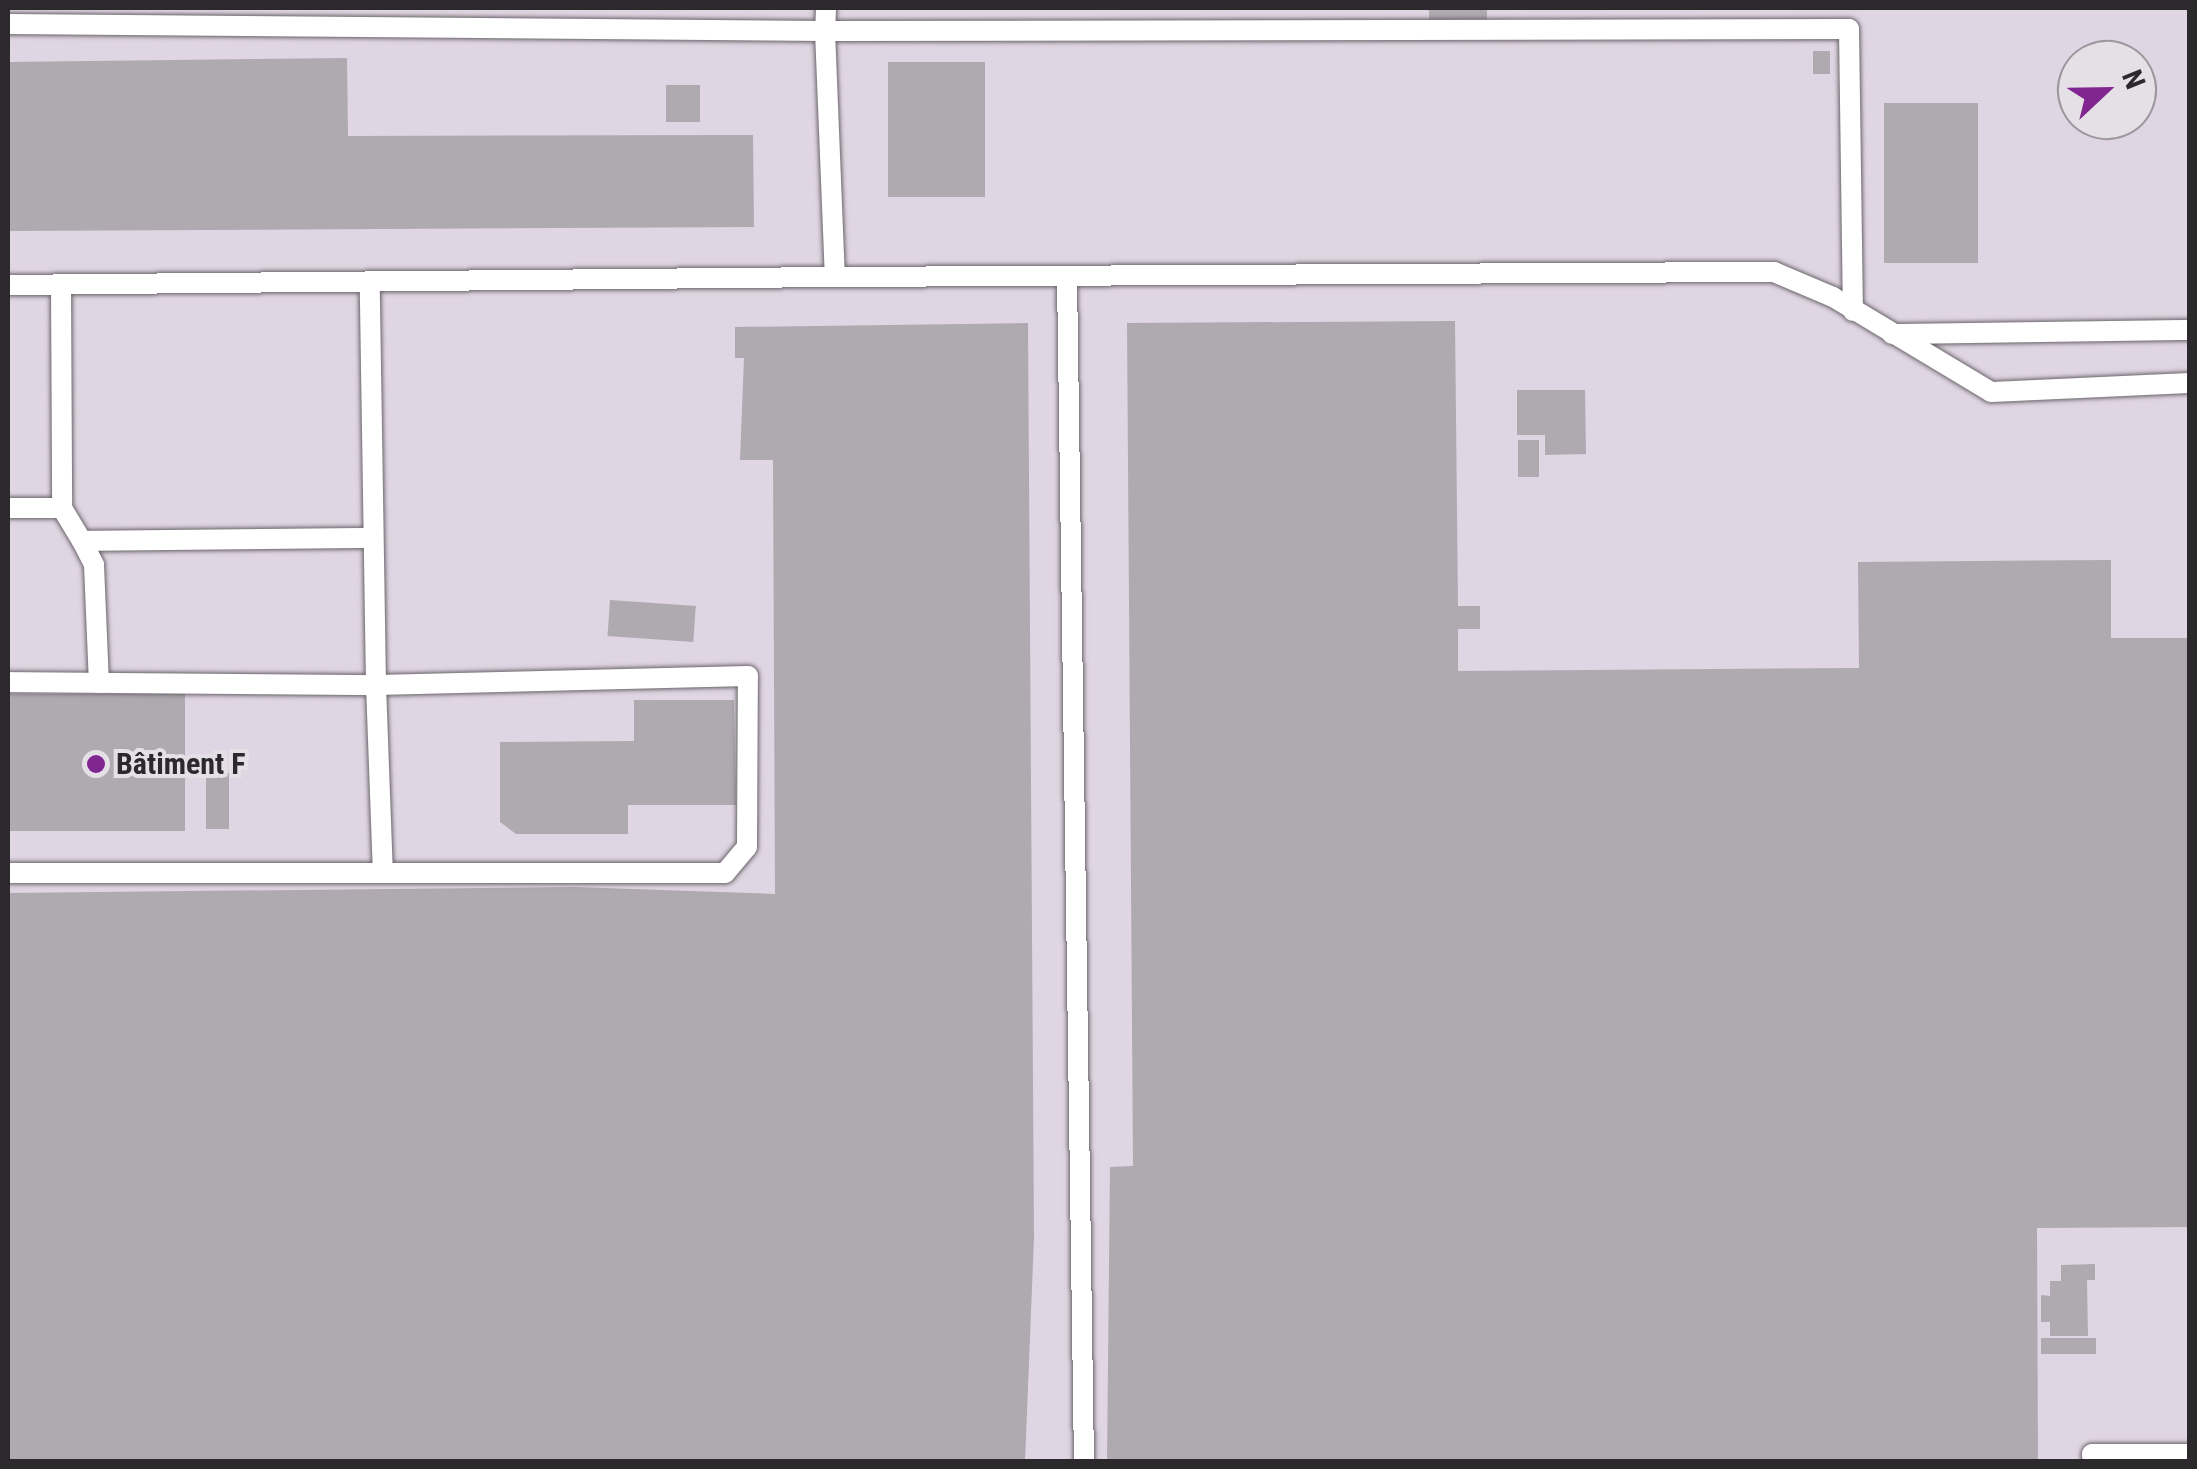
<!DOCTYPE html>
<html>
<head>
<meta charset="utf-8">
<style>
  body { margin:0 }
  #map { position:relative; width:2197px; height:1469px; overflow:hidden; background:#e5e0e6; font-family:"Roboto Condensed",sans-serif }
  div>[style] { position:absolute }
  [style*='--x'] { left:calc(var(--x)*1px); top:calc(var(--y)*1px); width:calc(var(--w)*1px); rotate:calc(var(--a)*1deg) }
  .built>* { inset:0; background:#e0d5e2 }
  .building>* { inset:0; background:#afa9b0; transform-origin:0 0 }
  .roads { filter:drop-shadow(0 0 2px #6a656b) drop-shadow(0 0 2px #6a656b) }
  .lane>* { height:20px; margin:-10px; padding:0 10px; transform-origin:10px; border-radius:10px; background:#fff }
  .dots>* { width:28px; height:28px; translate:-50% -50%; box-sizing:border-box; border:5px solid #e5e0e6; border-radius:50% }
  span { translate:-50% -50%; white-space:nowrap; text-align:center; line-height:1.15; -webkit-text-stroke:8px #e5e0e6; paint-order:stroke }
  .poi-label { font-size:30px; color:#2b292c; font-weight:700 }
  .left { translate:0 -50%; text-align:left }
  .frame { position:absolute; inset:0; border:10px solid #2b292c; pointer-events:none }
  .north { position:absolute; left:2057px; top:40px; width:100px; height:100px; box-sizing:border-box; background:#e5e0e6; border:2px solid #9b979c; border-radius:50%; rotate:68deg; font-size:28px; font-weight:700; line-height:40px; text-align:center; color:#2b292c }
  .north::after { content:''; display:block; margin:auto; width:35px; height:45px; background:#812591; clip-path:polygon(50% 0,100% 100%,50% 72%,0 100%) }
</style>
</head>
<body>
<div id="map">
  <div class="built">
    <i style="clip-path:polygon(evenodd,8px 8px,2189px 8px,2189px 1461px,8px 1461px,8px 8px,2077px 60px,2137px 60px,2137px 120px,2077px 120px,2077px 60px)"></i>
  </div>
  <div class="building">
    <i style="left:1429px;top:8px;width:58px;height:13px"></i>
    <i style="left:1813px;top:51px;width:17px;height:23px"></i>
    <i style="clip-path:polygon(347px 58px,348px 136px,753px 135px,754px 227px,8px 231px,8px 62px)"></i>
    <i style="left:888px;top:62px;width:97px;height:135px"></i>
    <i style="left:700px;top:85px;width:37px;height:34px;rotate:90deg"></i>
    <i style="left:1978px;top:103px;width:160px;height:94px;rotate:90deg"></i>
    <i style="clip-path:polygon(1455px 321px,1458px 606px,1480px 606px,1480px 629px,1458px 629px,1458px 671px,1859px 668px,1858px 562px,2111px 560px,2111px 638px,2190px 638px,2190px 1227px,2037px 1228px,2038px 1462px,1107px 1462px,1110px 1167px,1133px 1166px,1127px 323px)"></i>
    <i style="clip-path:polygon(1028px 323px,1034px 1237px,1025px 1462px,8px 1462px,8px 893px,574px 887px,775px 894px,773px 460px,740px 460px,744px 358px,735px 358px,735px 327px)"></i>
    <i style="clip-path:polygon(1517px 390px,1585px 390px,1586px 454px,1545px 455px,1545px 435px,1517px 435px)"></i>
    <i style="left:1518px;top:440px;width:21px;height:37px"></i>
    <i style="left:610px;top:600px;width:86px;height:36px;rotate:4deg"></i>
    <i style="left:185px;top:694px;width:137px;height:177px;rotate:90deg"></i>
    <i style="clip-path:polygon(634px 700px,734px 700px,736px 805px,628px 805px,628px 834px,516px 834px,500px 822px,500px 742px,634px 741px)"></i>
    <i style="left:229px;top:773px;width:56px;height:23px;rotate:90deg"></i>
    <i style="clip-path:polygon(2095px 1264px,2095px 1280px,2087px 1280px,2088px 1336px,2050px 1336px,2050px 1322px,2041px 1322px,2041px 1295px,2050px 1296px,2050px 1281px,2061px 1281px,2061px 1265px)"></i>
    <i style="left:2041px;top:1338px;width:55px;height:16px"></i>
  </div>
  <div class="roads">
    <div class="lane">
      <i style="--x:826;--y:8;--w:23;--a:92"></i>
      <i style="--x:825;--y:31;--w:1024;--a:-0.11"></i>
      <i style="--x:1849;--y:29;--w:282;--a:89.2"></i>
      <i style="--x:8;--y:24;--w:817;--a:0.49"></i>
      <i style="--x:825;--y:31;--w:246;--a:87.7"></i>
      <i style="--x:835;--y:277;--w:827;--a:179.45"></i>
      <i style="--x:1067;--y:276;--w:1186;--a:89.18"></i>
      <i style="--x:835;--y:277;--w:939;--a:-0.31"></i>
      <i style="--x:1774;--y:272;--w:64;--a:23"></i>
      <i style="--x:1833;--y:297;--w:184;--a:31"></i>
      <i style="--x:1991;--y:392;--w:199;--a:-2.6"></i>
      <i style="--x:61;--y:285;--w:223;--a:89.7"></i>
      <i style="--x:62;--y:508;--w:39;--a:59"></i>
      <i style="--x:82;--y:541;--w:291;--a:-0.6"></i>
      <i style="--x:1892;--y:334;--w:298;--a:-0.8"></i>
      <i style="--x:8;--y:508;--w:54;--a:0"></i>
      <i style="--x:82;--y:541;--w:27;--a:63"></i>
      <i style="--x:94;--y:565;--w:118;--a:87.6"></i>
      <i style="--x:8;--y:682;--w:368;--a:0.5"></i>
      <i style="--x:376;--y:685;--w:403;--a:-90.9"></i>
      <i style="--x:8;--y:873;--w:717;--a:0"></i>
      <i style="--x:725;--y:873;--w:34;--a:-50"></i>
      <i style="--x:747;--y:847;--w:171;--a:-89.7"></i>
      <i style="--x:748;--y:676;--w:372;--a:178.6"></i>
      <i style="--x:376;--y:685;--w:188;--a:87.9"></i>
      <i style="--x:2093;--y:1462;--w:8;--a:-97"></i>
      <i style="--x:2092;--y:1454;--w:98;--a:0"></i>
    </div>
  </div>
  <div class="dots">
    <i style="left:96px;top:764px;background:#812591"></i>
  </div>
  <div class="poi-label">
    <span class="left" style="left:116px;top:764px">Bâtiment F</span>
  </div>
  <div class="frame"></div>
  <div class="north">N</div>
</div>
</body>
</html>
